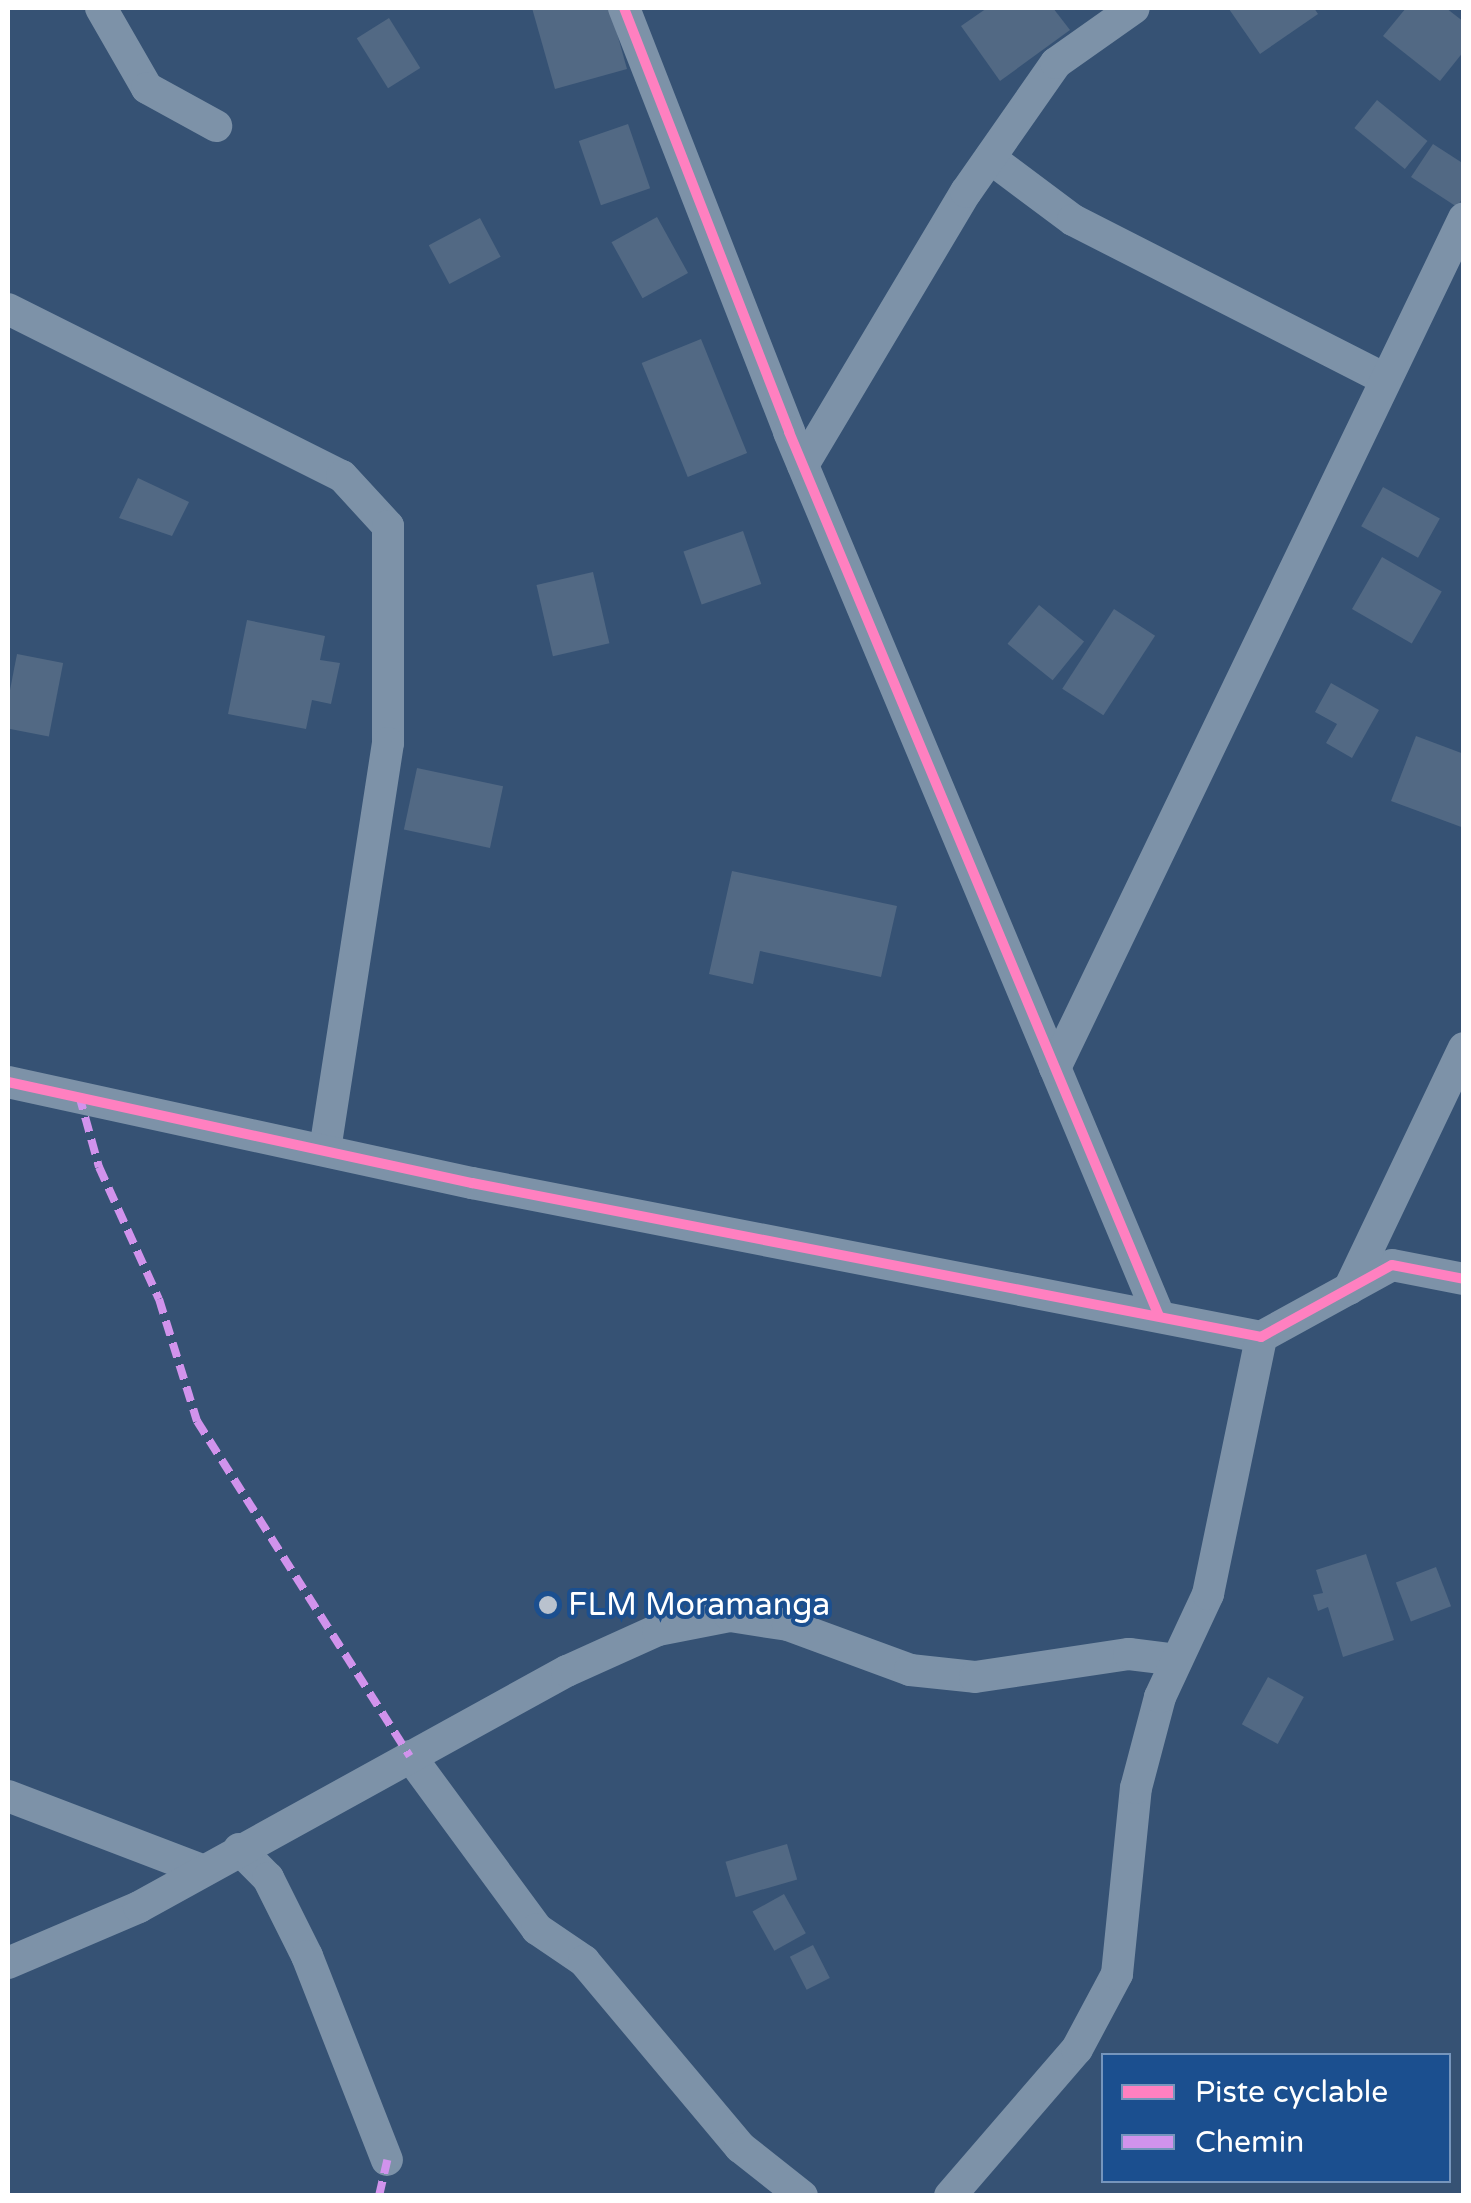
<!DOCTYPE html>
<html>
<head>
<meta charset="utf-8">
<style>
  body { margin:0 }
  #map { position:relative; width:1471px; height:2203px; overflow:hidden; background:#365274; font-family:"Varela Round",sans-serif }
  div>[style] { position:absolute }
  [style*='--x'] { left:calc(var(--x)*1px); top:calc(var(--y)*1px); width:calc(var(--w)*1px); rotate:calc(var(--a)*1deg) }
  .building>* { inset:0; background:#526984; transform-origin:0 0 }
  .street>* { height:32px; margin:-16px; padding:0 16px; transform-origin:16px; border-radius:16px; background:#7d92a8 }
  .quiet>* { height:8px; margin-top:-4px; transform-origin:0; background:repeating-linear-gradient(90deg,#d193ec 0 15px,transparent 0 23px) }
  .cycleway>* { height:10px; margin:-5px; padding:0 5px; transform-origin:5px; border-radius:5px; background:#ff80c0 }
  .dots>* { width:28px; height:28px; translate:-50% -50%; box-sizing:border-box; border:5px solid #1b4f8f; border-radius:50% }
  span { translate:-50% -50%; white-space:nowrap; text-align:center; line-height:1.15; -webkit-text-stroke:8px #1b4f8f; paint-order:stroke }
  .poi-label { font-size:32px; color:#fff }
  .left { translate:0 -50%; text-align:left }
  .frame { position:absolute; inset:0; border:10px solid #fff; pointer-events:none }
  .legend { position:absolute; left:1101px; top:2053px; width:350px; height:130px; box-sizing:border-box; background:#1b4f8f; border:2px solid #7695bc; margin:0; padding:12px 18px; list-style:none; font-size:30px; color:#fff }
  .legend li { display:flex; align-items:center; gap:20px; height:50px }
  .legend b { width:50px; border:2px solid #7695bc }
</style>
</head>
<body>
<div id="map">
  <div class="building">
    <i style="clip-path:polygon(532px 8px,610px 8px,627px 69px,555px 89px)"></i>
    <i style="clip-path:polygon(987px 8px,1053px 8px,1070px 30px,1000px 81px,961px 26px)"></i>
    <i style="clip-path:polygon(1314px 8px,1318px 14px,1260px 54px,1229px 9px)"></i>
    <i style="clip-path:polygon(1406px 8px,1446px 8px,1464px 22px,1464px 51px,1440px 81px,1383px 36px)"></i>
    <i style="left:389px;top:18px;width:59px;height:38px;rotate:58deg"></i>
    <i style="left:1377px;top:100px;width:65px;height:36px;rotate:39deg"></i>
    <i style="left:628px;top:124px;width:68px;height:52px;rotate:71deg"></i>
    <i style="clip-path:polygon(1433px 144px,1464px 164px,1464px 196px,1457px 207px,1411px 177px)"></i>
    <i style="left:657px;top:217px;width:64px;height:52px;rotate:61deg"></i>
    <i style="left:480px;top:218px;width:44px;height:58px;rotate:62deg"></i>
    <i style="left:701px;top:339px;width:123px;height:64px;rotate:68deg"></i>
    <i style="clip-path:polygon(138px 478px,189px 502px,172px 536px,119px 518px)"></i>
    <i style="left:1383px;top:487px;width:65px;height:45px;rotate:29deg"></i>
    <i style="left:743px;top:531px;width:56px;height:63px;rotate:71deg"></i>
    <i style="left:1382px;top:557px;width:69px;height:60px;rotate:30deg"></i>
    <i style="left:593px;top:572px;width:73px;height:58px;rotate:77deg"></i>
    <i style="left:1039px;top:605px;width:58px;height:50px;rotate:39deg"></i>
    <i style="left:1114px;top:609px;width:49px;height:95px;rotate:33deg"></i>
    <i style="clip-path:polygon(247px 620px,325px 636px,320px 660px,340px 663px,331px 704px,312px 700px,306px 729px,228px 714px)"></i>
    <i style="left:17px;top:654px;width:47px;height:75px;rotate:11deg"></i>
    <i style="clip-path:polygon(1331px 683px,1379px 710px,1352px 758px,1326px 743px,1337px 724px,1315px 712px)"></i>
    <i style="clip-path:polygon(1416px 736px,1464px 754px,1464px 828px,1391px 801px)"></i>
    <i style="left:417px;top:768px;width:88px;height:63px;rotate:12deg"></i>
    <i style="clip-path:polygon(732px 871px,897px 906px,881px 977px,760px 951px,753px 984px,709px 974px)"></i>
    <i style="clip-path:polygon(1366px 1554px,1394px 1640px,1343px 1657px,1328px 1607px,1318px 1611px,1313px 1595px,1323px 1593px,1316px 1570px)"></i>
    <i style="left:1436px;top:1567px;width:42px;height:43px;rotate:69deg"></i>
    <i style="left:1268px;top:1677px;width:41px;height:54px;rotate:29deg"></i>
    <i style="left:787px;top:1844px;width:37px;height:64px;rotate:74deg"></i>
    <i style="left:784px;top:1894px;width:45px;height:36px;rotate:61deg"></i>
    <i style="left:813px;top:1945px;width:37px;height:26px;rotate:63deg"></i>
  </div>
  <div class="street">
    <i style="--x:101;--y:8;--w:92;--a:60.1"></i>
    <i style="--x:147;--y:88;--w:79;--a:28.8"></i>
    <i style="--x:624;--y:8;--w:455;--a:68.7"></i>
    <i style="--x:789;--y:432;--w:958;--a:67.29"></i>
    <i style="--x:990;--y:158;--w:104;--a:36.8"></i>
    <i style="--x:1073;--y:220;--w:348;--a:27"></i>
    <i style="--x:8;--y:309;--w:373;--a:26.6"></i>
    <i style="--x:342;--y:476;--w:68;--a:47.4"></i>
    <i style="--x:388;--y:526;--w:217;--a:90"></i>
    <i style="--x:388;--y:743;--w:410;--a:98.8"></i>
    <i style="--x:803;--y:465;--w:318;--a:-59.2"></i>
    <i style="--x:966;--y:192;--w:157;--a:-55.1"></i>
    <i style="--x:1056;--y:63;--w:95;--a:-35.2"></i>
    <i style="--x:1055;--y:1068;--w:943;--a:-64.3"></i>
    <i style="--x:8;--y:1082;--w:475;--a:12.3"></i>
    <i style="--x:472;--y:1183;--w:804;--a:11.04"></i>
    <i style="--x:1261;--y:1337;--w:149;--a:-28.8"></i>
    <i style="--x:1392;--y:1265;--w:73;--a:11"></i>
    <i style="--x:1349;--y:1289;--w:267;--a:-64.5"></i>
    <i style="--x:410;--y:1756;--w:215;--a:53.7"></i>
    <i style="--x:537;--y:1929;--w:57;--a:34.2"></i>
    <i style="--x:584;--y:1961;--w:243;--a:50"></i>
    <i style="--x:740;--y:2147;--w:79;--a:38.3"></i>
    <i style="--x:8;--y:1796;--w:208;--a:20.9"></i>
    <i style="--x:239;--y:1849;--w:41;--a:45"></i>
    <i style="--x:268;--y:1878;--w:87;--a:63.4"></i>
    <i style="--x:307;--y:1956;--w:219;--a:68.6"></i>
    <i style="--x:8;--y:1963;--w:142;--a:-23.1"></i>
    <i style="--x:139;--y:1907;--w:489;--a:-28.9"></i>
    <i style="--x:567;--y:1671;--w:100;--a:-24.3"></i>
    <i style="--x:658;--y:1630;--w:73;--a:-11"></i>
    <i style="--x:730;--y:1616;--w:59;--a:8.8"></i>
    <i style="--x:788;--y:1625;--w:130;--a:20.2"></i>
    <i style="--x:910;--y:1670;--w:65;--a:6.1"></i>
    <i style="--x:975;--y:1677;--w:156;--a:-8.5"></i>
    <i style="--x:1129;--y:1654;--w:48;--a:7.1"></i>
    <i style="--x:950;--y:2196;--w:194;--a:-49.2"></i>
    <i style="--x:1077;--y:2049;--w:85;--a:-61.9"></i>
    <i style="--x:1117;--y:1974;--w:187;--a:-84.2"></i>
    <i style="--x:1136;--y:1788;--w:94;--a:-75.2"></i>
    <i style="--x:1160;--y:1697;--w:114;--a:-65"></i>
    <i style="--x:1208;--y:1594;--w:262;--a:-78.3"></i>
  </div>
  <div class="quiet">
    <i style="--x:79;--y:1095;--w:75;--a:74.5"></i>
    <i style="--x:99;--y:1167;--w:145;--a:65.6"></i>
    <i style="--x:159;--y:1299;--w:128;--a:72.7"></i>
    <i style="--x:197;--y:1421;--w:397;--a:57.6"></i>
    <i style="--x:379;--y:2196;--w:37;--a:-77"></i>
  </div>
  <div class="cycleway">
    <i style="--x:624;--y:8;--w:455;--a:68.7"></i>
    <i style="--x:789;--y:432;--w:958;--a:67.29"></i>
    <i style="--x:8;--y:1082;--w:475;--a:12.3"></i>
    <i style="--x:472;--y:1183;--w:804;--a:11.04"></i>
    <i style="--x:1261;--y:1337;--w:149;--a:-28.8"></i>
    <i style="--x:1392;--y:1265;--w:73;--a:11"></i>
  </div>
  <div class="dots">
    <i style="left:548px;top:1605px;background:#b9c2ce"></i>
  </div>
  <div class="poi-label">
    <span class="left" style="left:568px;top:1605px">FLM Moramanga</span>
  </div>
  <div class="frame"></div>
  <ul class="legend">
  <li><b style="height:12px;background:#ff80c0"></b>Piste cyclable</li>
  <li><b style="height:12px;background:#d193ec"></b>Chemin</li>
  </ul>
</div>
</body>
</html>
